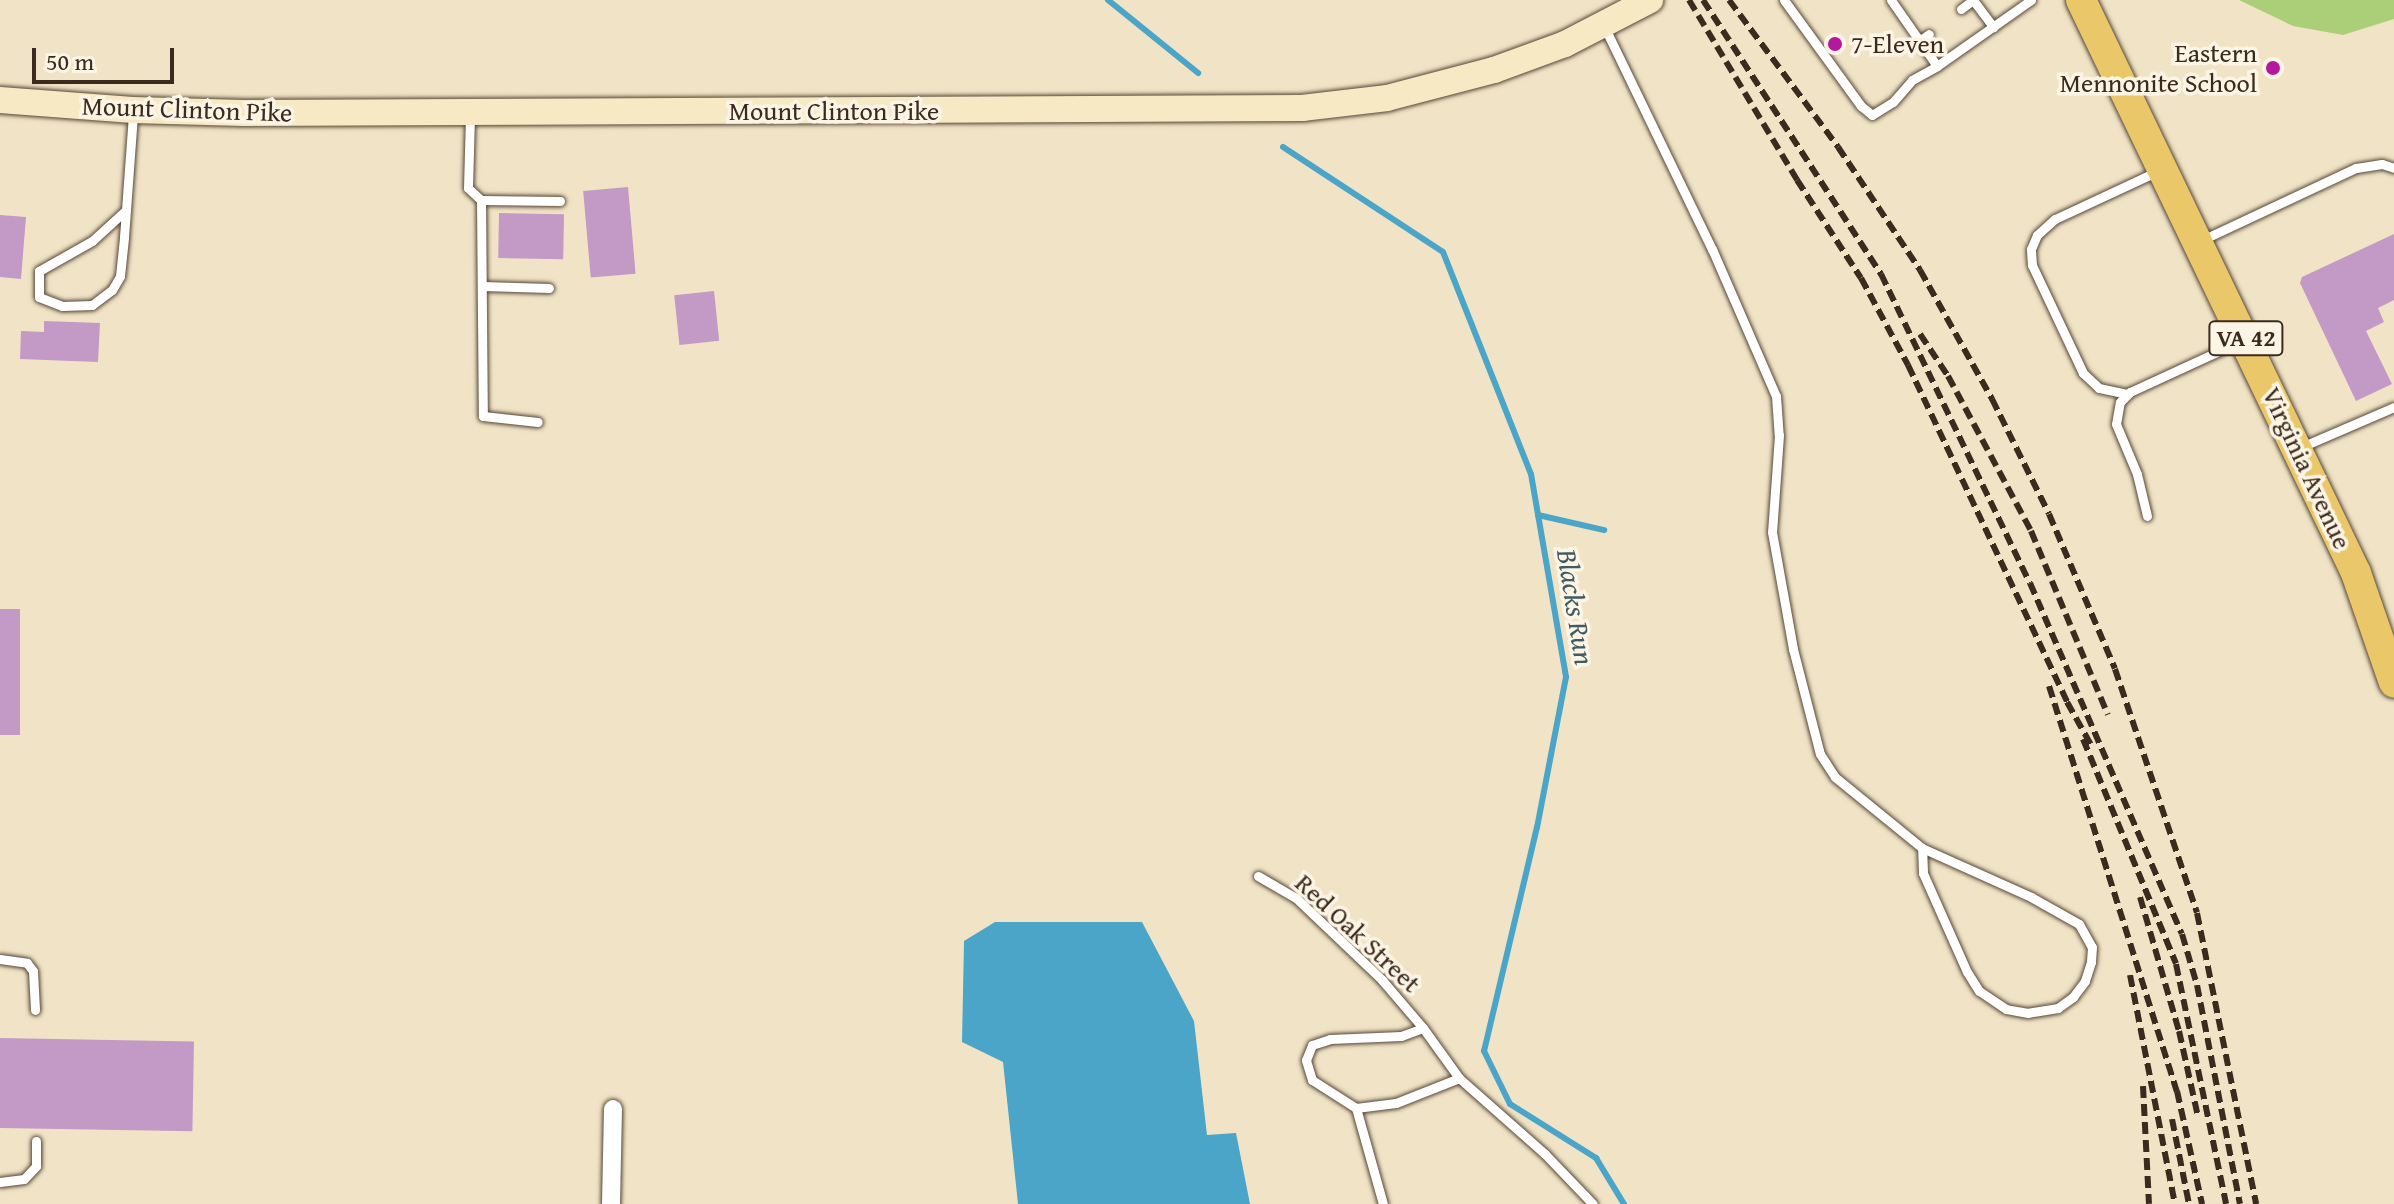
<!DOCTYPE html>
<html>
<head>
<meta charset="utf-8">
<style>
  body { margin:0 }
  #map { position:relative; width:2394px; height:1204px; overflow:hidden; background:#f1e4c6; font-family:"Gentium Book Plus",serif }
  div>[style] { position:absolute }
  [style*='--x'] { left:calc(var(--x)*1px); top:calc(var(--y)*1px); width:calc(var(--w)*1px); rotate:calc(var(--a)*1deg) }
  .green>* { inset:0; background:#abcf78 }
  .water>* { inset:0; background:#4aa5c8 }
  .stream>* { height:6px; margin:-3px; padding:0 3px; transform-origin:3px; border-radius:3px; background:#4aa5c8 }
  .building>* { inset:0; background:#c399c5; transform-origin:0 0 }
  .roads { filter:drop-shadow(0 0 2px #564637) drop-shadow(0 0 2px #564637) }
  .service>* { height:9px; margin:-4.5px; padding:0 4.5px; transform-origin:4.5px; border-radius:4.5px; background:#fff }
  .minor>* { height:18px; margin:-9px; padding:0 9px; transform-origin:9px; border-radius:9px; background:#fff }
  .secondary>* { height:26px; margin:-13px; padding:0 13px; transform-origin:13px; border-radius:13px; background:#f7e9c3 }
  .primary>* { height:30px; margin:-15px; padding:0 15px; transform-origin:15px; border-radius:15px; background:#eac769 }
  .rail>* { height:6px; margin-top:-3px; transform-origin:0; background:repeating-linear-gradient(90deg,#3b2a1e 0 12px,transparent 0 18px) }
  .dots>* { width:22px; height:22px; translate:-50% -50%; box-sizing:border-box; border:4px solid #fcf5e5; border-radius:50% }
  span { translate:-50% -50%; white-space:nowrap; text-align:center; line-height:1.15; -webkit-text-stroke:7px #fcf5e5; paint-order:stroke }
  .shield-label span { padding:2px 6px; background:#fcf5e5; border:2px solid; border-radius:6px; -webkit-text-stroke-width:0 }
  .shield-label { font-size:24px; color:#3b2a1e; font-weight:700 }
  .poi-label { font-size:26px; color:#3b2a1e }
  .left { translate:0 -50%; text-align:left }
  .right { translate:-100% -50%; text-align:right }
  .street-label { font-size:26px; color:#3b2a1e }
  .water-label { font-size:28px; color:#415b62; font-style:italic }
  .scale { position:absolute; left:32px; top:48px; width:142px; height:36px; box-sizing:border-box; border:4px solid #3b2a1e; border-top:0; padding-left:10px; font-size:24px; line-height:28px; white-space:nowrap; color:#3b2a1e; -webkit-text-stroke:6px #fcf5e5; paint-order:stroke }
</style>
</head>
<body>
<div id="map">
  <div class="green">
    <i style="clip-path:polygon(2239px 0,2394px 0,2394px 19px,2343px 35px,2293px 26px)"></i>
  </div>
  <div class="water">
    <i style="clip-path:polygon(995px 922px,1142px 922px,1194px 1021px,1207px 1135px,1236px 1133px,1250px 1204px,1018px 1204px,1003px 1062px,962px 1042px,964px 941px)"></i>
  </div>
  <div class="stream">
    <i style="--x:1108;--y:0;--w:116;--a:39"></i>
    <i style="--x:1283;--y:147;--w:191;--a:33.3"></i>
    <i style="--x:1443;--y:252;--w:239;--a:68.4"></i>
    <i style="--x:1531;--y:474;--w:206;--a:80.2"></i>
    <i style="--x:1566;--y:677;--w:153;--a:100.9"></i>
    <i style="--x:1537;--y:827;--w:230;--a:103.3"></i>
    <i style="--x:1484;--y:1051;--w:59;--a:63.9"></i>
    <i style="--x:1510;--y:1104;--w:102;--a:32.1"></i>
    <i style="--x:1596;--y:1158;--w:54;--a:58.7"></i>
    <i style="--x:1538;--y:515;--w:68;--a:12.8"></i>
  </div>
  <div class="building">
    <i style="left:628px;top:187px;width:87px;height:45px;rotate:85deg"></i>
    <i style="left:499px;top:213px;width:65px;height:45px;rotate:1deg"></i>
    <i style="clip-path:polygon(0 215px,26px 217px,21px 279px,0 277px)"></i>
    <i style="clip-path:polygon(2394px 234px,2394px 300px,2378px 308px,2384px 322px,2366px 331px,2392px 384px,2356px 401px,2300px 283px,2302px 277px)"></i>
    <i style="left:714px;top:291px;width:50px;height:40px;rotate:84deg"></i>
    <i style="clip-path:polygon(44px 321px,100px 323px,98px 362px,20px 359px,21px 331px,44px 332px)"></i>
    <i style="left:0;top:609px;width:20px;height:126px"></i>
    <i style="left:0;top:1038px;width:194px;height:90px;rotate:1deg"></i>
  </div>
  <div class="roads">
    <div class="service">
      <i style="--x:1784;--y:0;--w:131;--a:54"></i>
      <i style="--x:1861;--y:106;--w:14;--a:39"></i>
      <i style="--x:1872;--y:115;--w:25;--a:-32"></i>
      <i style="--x:1893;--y:102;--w:29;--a:-49"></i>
      <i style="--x:1912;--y:80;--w:29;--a:-29"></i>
      <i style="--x:1891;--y:0;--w:80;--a:55.1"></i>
      <i style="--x:1937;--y:66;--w:115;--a:-35.1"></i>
      <i style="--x:1973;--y:0;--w:34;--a:53"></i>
      <i style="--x:1961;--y:9;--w:15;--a:-37"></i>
      <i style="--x:1604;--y:26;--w:248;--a:64.2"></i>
      <i style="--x:1712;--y:249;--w:160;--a:66.5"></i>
      <i style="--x:1776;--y:396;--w:39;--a:86"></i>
      <i style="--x:1779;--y:435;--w:97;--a:94.1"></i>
      <i style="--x:1772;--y:532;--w:119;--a:79.8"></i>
      <i style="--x:1793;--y:649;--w:108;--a:75.6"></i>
      <i style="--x:1820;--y:754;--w:27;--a:57"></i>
      <i style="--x:1835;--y:777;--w:112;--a:39.2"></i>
      <i style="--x:1922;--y:848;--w:120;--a:24.2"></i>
      <i style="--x:2031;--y:897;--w:55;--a:29.4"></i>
      <i style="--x:2079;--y:924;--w:26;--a:61"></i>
      <i style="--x:2092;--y:947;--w:15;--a:94"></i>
      <i style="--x:2091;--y:962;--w:20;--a:108"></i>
      <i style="--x:2085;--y:981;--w:20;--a:127"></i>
      <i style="--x:2073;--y:997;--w:19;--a:144"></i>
      <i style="--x:2058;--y:1008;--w:30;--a:171"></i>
      <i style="--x:2028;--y:1013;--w:22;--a:-170"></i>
      <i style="--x:2006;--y:1009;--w:32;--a:-146"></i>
      <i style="--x:1979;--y:991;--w:22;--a:-122"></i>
      <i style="--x:1967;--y:972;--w:108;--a:-114"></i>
      <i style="--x:1923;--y:873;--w:25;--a:-92"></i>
      <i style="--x:1919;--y:41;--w:12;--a:-35"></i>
      <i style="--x:470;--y:116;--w:72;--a:91.6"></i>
      <i style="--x:468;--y:188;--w:18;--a:43"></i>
      <i style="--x:481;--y:200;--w:79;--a:0.7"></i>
      <i style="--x:481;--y:200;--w:216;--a:89.5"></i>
      <i style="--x:483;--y:416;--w:55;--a:6.2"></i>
      <i style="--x:126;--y:210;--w:46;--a:137.6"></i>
      <i style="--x:92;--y:241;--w:61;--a:150.5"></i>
      <i style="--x:39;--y:271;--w:26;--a:90"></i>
      <i style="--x:39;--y:297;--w:25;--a:21"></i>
      <i style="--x:62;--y:306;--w:30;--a:-2"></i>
      <i style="--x:92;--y:305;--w:25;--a:-37"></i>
      <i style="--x:112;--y:290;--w:16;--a:-60"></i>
      <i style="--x:120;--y:276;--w:39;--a:-84"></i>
      <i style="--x:124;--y:237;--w:123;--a:-85.8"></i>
      <i style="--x:2202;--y:240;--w:170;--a:-25.1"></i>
      <i style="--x:2356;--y:168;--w:26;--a:-9"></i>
      <i style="--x:2382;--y:164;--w:13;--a:18"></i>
      <i style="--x:482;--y:286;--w:67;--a:1.7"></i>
      <i style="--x:2127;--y:394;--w:29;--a:-168"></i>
      <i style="--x:2099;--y:388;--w:22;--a:-137"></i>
      <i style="--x:2083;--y:373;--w:119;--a:-115.3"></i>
      <i style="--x:2032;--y:265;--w:16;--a:-94"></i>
      <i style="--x:2031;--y:249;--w:15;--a:-67"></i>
      <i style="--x:2037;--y:235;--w:24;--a:-42"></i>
      <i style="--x:2055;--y:219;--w:114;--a:-25"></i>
      <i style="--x:2301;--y:447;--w:101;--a:-23.3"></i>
      <i style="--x:2147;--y:516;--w:43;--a:-103.4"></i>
      <i style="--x:2137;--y:474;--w:54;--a:-112.8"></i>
      <i style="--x:2116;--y:424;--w:22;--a:-80"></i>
      <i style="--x:2120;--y:402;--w:14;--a:-45"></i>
      <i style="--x:2130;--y:392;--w:122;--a:-24.7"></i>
      <i style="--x:1258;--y:876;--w:44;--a:30.1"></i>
      <i style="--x:1296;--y:898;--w:119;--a:43.6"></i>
      <i style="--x:1382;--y:980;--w:63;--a:49.5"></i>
      <i style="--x:0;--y:959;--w:27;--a:8"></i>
      <i style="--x:27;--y:963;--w:10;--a:53"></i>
      <i style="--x:33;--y:971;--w:39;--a:87"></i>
      <i style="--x:1356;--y:1108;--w:52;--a:-147.5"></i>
      <i style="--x:1312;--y:1080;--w:21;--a:-107"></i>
      <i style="--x:1306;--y:1060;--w:16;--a:-68"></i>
      <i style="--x:1312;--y:1045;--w:19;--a:-18"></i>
      <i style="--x:1330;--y:1039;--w:71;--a:-2.4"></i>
      <i style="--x:1401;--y:1036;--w:23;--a:-20"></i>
      <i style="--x:1423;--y:1028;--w:62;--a:54.2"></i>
      <i style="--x:1459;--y:1078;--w:115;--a:41.5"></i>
      <i style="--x:1545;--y:1154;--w:69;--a:46.2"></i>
      <i style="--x:0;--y:1182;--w:24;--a:-7"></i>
      <i style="--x:24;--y:1179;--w:18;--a:-47"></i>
      <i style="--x:36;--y:1166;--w:25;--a:-90"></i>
      <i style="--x:1383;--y:1204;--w:100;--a:-105.7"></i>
      <i style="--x:1356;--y:1108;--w:40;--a:-7.1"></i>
      <i style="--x:1396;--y:1103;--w:68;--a:-21.6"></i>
    </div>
    <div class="minor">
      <i style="--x:611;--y:1204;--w:95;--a:-88.8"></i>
    </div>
    <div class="secondary">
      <i style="--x:0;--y:100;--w:133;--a:4.3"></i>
      <i style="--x:133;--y:110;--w:111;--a:1.5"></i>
      <i style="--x:244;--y:113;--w:1058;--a:-0.27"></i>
      <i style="--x:1302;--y:108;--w:86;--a:-6.7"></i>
      <i style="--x:1387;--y:98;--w:111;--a:-14.7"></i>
      <i style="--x:1494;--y:70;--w:76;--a:-20.1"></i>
      <i style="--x:1565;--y:44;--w:96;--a:-27.4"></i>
    </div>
    <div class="primary">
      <i style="--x:2081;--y:0;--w:636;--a:64.36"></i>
      <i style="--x:2356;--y:573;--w:116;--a:70.9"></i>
    </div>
  </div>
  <div class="rail">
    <i style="--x:1689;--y:0;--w:210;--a:59"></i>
    <i style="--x:1797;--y:180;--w:117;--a:56.9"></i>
    <i style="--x:1861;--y:278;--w:99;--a:61.6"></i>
    <i style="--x:1908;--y:365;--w:373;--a:64.7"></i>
    <i style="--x:2067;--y:702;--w:49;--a:60.8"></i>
    <i style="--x:1703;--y:0;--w:327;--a:57"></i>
    <i style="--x:1881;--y:274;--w:343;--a:64.3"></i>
    <i style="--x:2030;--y:583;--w:382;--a:66.6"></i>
    <i style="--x:2182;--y:934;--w:53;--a:73.6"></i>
    <i style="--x:2197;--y:985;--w:223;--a:78.9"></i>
    <i style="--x:1729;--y:0;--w:183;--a:53.4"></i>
    <i style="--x:1838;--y:147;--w:148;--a:56.3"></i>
    <i style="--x:1920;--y:270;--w:148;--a:60.8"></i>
    <i style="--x:1992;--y:399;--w:128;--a:63.6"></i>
    <i style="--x:2049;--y:514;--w:168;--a:66.9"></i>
    <i style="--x:2115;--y:669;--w:257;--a:71.4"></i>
    <i style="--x:2197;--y:913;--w:297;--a:78.5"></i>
    <i style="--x:1920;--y:334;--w:50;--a:56.3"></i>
    <i style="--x:1948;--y:376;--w:176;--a:61.8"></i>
    <i style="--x:2031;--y:531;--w:199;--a:67.3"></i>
    <i style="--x:2049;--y:686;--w:425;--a:72.5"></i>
    <i style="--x:2177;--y:1091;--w:116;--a:77.5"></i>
    <i style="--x:2083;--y:739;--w:243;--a:67.5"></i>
    <i style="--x:2176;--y:964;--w:245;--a:78.2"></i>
    <i style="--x:2140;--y:897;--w:140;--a:73.8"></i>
    <i style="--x:2179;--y:1031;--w:88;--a:77.5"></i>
    <i style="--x:2130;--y:975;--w:233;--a:78.9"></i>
    <i style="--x:2143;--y:1086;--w:118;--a:87.1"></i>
    <i style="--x:2172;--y:1119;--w:87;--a:78.7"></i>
  </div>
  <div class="dots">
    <i style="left:1835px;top:44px;background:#b5179e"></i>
    <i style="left:2273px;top:68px;background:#b5179e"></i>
  </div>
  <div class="shield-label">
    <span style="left:2246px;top:338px">VA 42</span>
  </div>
  <div class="poi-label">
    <span class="left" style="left:1851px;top:44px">7-Eleven</span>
    <span class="right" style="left:2257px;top:68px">Eastern<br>Mennonite School</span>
  </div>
  <div class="street-label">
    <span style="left:187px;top:109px;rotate:2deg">Mount Clinton Pike</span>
    <span style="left:834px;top:111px">Mount Clinton Pike</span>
    <span style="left:2307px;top:468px;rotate:65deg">Virginia Avenue</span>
    <span style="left:1358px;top:933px;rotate:43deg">Red Oak Street</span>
  </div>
  <div class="water-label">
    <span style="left:1576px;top:607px;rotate:81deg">Blacks Run</span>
  </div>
  <div class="scale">50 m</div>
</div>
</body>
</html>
